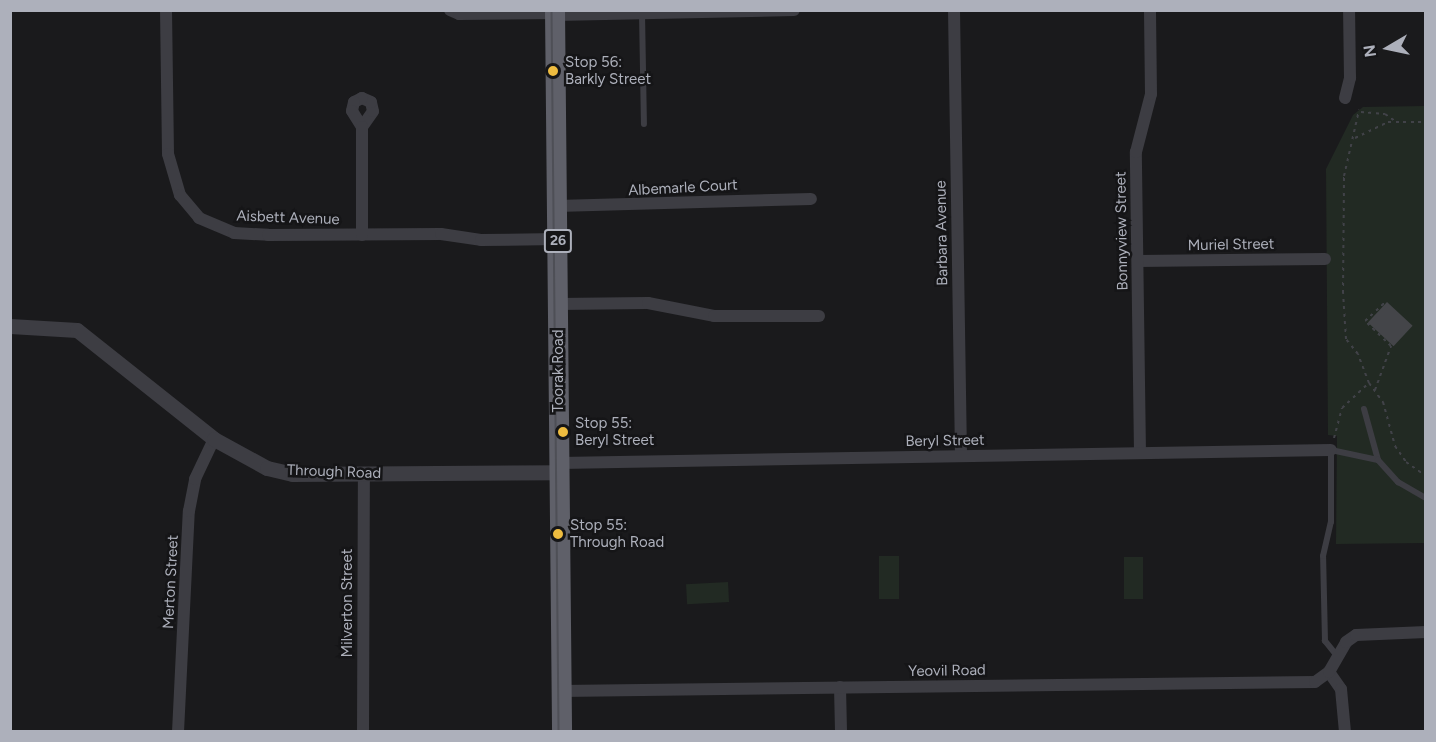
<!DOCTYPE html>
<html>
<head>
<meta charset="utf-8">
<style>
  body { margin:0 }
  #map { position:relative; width:1436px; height:742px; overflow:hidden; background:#1a1a1c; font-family:Figtree,sans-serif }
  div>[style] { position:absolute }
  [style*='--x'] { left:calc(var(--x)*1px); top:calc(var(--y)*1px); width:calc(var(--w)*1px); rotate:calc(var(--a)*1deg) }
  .green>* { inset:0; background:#222a23; transform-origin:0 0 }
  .building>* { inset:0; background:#444549; transform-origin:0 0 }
  .path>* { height:2px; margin-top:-1px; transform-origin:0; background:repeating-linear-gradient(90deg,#414248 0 3px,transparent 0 7.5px) }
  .service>* { height:6px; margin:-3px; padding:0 3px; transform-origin:3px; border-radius:3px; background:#3d3d43 }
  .minor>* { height:12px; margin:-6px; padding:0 6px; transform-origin:6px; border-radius:6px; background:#3d3d43 }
  .tertiary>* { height:15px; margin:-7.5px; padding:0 7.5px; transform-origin:7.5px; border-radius:7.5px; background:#3d3d43 }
  .trunk>* { height:20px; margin:-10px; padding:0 10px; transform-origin:10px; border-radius:10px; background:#5f6069 }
  .tram>* { height:1.5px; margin:-0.75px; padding:0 0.75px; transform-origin:0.75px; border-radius:0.75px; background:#4e4f56 }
  .dots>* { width:16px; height:16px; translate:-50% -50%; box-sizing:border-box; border:3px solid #151517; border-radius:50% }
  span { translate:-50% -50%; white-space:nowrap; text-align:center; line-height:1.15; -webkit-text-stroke:5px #151517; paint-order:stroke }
  .shield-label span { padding:2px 4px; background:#151517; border:2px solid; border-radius:4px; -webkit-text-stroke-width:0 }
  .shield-label { font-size:14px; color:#adb0bb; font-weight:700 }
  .poi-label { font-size:15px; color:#adb0bb }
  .left { translate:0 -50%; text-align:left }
  .street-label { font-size:15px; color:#adb0bb }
  .frame { position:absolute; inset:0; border:12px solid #adb0bb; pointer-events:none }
  .north { position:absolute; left:1358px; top:18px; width:60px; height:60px; -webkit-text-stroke:4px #151517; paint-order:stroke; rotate:261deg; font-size:16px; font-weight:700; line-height:24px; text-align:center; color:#adb0bb }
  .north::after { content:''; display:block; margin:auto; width:21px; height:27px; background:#adb0bb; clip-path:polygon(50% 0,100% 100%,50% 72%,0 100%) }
</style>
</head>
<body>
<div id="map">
  <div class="green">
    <i style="clip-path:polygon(1425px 106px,1425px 543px,1336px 544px,1337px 436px,1328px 435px,1326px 169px,1353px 115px,1363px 107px)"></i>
    <i style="left:879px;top:556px;width:20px;height:43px"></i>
    <i style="left:1124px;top:557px;width:19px;height:42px"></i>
    <i style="left:728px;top:582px;width:20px;height:42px;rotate:87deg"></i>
  </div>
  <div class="building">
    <i style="left:1387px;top:302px;width:35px;height:28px;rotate:43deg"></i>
  </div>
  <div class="path">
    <i style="--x:1361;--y:112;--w:24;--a:5"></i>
    <i style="--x:1385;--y:114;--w:12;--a:35"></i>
    <i style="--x:1355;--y:138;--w:37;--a:-26"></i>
    <i style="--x:1388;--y:122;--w:38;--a:0"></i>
    <i style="--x:1369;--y:383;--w:24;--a:54"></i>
    <i style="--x:1383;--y:402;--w:46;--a:74.7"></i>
    <i style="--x:1395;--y:446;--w:19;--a:55"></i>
    <i style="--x:1406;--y:462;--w:24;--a:35"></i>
    <i style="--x:1375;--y:390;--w:47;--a:-70"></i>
    <i style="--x:1391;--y:346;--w:36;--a:-136"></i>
    <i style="--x:1365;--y:321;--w:26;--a:-43"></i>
    <i style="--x:1334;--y:438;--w:31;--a:-75"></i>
    <i style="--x:1342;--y:408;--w:37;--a:-43"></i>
    <i style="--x:1369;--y:383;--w:31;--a:-111"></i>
    <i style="--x:1358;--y:354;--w:19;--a:-129"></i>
    <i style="--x:1346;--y:339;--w:46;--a:-93.7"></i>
    <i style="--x:1343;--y:293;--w:117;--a:-89.5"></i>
    <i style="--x:1344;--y:176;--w:68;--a:-77.2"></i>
  </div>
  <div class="service">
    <i style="--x:642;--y:13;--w:111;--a:89"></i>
    <i style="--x:1364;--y:409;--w:53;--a:74.6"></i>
    <i style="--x:1338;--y:657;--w:21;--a:-129"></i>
    <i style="--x:1325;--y:641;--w:85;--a:-91.3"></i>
    <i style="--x:1323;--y:556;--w:35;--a:-77"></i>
    <i style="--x:1331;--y:522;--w:72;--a:-90"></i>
    <i style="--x:1331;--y:450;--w:48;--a:12"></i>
    <i style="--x:1378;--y:460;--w:30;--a:48"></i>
    <i style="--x:1398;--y:482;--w:32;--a:30"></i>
  </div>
  <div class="minor">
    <i style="--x:166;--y:10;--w:144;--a:89.2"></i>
    <i style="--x:168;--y:154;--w:43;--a:73.7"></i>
    <i style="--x:180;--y:195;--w:30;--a:50"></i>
    <i style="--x:199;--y:218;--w:38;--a:23"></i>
    <i style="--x:234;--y:233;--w:34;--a:3"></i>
    <i style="--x:268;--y:235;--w:173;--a:-0.3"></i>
    <i style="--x:441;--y:234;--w:40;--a:8.5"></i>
    <i style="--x:481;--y:240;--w:77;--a:-0.7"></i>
    <i style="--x:450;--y:10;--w:10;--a:24"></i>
    <i style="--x:459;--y:14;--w:96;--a:-0.6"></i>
    <i style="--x:954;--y:10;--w:446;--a:89.1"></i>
    <i style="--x:556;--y:15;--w:238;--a:-1.2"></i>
    <i style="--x:1345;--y:98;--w:21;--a:-76"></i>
    <i style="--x:1350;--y:78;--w:68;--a:-90.8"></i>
    <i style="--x:362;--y:127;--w:19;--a:-55"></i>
    <i style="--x:373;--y:111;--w:9;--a:-103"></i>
    <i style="--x:371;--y:102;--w:10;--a:-156"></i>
    <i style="--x:362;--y:98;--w:9;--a:153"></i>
    <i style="--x:354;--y:102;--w:9;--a:103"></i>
    <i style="--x:352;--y:111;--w:19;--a:58"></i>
    <i style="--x:362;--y:127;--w:108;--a:90"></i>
    <i style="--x:557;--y:206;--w:254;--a:-1.6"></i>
    <i style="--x:1138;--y:261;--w:187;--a:-0.6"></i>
    <i style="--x:558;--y:304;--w:90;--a:-0.6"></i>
    <i style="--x:648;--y:303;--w:67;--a:11.1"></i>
    <i style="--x:714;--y:316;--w:105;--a:0"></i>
    <i style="--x:1140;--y:453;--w:301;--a:-90.8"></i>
    <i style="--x:1136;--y:152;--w:60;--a:-75.5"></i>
    <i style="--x:1151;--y:94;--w:84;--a:-90.7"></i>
    <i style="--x:560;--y:463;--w:771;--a:-0.97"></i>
    <i style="--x:1329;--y:672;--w:21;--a:55"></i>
    <i style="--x:1341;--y:689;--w:43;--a:84.7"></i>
    <i style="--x:840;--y:687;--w:45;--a:88.7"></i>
    <i style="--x:561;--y:691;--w:754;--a:-0.68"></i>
    <i style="--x:1315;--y:682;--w:17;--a:-36"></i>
    <i style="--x:1329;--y:672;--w:34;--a:-60"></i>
    <i style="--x:1346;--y:642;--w:12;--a:-35"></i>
    <i style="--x:1356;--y:635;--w:70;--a:-2.5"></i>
    <i style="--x:178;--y:732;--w:221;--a:-87.2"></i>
    <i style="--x:189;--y:511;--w:33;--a:-79"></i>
    <i style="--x:195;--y:479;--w:44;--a:-64.6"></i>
    <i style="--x:363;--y:732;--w:258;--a:-89.8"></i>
  </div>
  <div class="tertiary">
    <i style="--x:10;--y:326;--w:67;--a:3.4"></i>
    <i style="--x:77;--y:330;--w:175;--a:38.5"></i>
    <i style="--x:214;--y:439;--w:60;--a:28.7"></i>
    <i style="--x:267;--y:468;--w:26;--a:13"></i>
    <i style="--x:292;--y:474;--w:268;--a:-0.4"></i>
  </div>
  <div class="trunk">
    <i style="--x:555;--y:10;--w:722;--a:89.44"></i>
  </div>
  <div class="tram">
    <i style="--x:552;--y:10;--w:722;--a:89.44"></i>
  </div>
  <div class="dots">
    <i style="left:553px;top:71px;background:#eebc40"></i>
    <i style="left:563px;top:432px;background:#eebc40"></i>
    <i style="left:558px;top:534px;background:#eebc40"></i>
  </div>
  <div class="shield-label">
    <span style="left:558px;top:241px">26</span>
  </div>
  <div class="poi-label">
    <span class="left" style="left:565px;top:71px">Stop 56:<br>Barkly Street</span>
    <span class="left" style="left:575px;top:432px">Stop 55:<br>Beryl Street</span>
    <span class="left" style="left:570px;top:534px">Stop 55:<br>Through Road</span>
  </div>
  <div class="street-label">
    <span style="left:683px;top:188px;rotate:-3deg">Albemarle Court</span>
    <span style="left:288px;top:218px;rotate:2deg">Aisbett Avenue</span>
    <span style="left:1122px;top:231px;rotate:-91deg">Bonnyview Street</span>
    <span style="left:942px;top:233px;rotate:-91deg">Barbara Avenue</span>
    <span style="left:1231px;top:245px;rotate:-1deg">Muriel Street</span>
    <span style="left:559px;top:371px;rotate:-90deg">Toorak Road</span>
    <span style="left:945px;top:441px;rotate:-1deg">Beryl Street</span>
    <span style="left:334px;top:472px;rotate:2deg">Through Road</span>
    <span style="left:171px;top:582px;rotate:-87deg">Merton Street</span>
    <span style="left:348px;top:603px;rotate:-90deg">Milverton Street</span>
    <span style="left:947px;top:671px;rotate:-1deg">Yeovil Road</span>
  </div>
  <div class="frame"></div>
  <div class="north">N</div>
</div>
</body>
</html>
